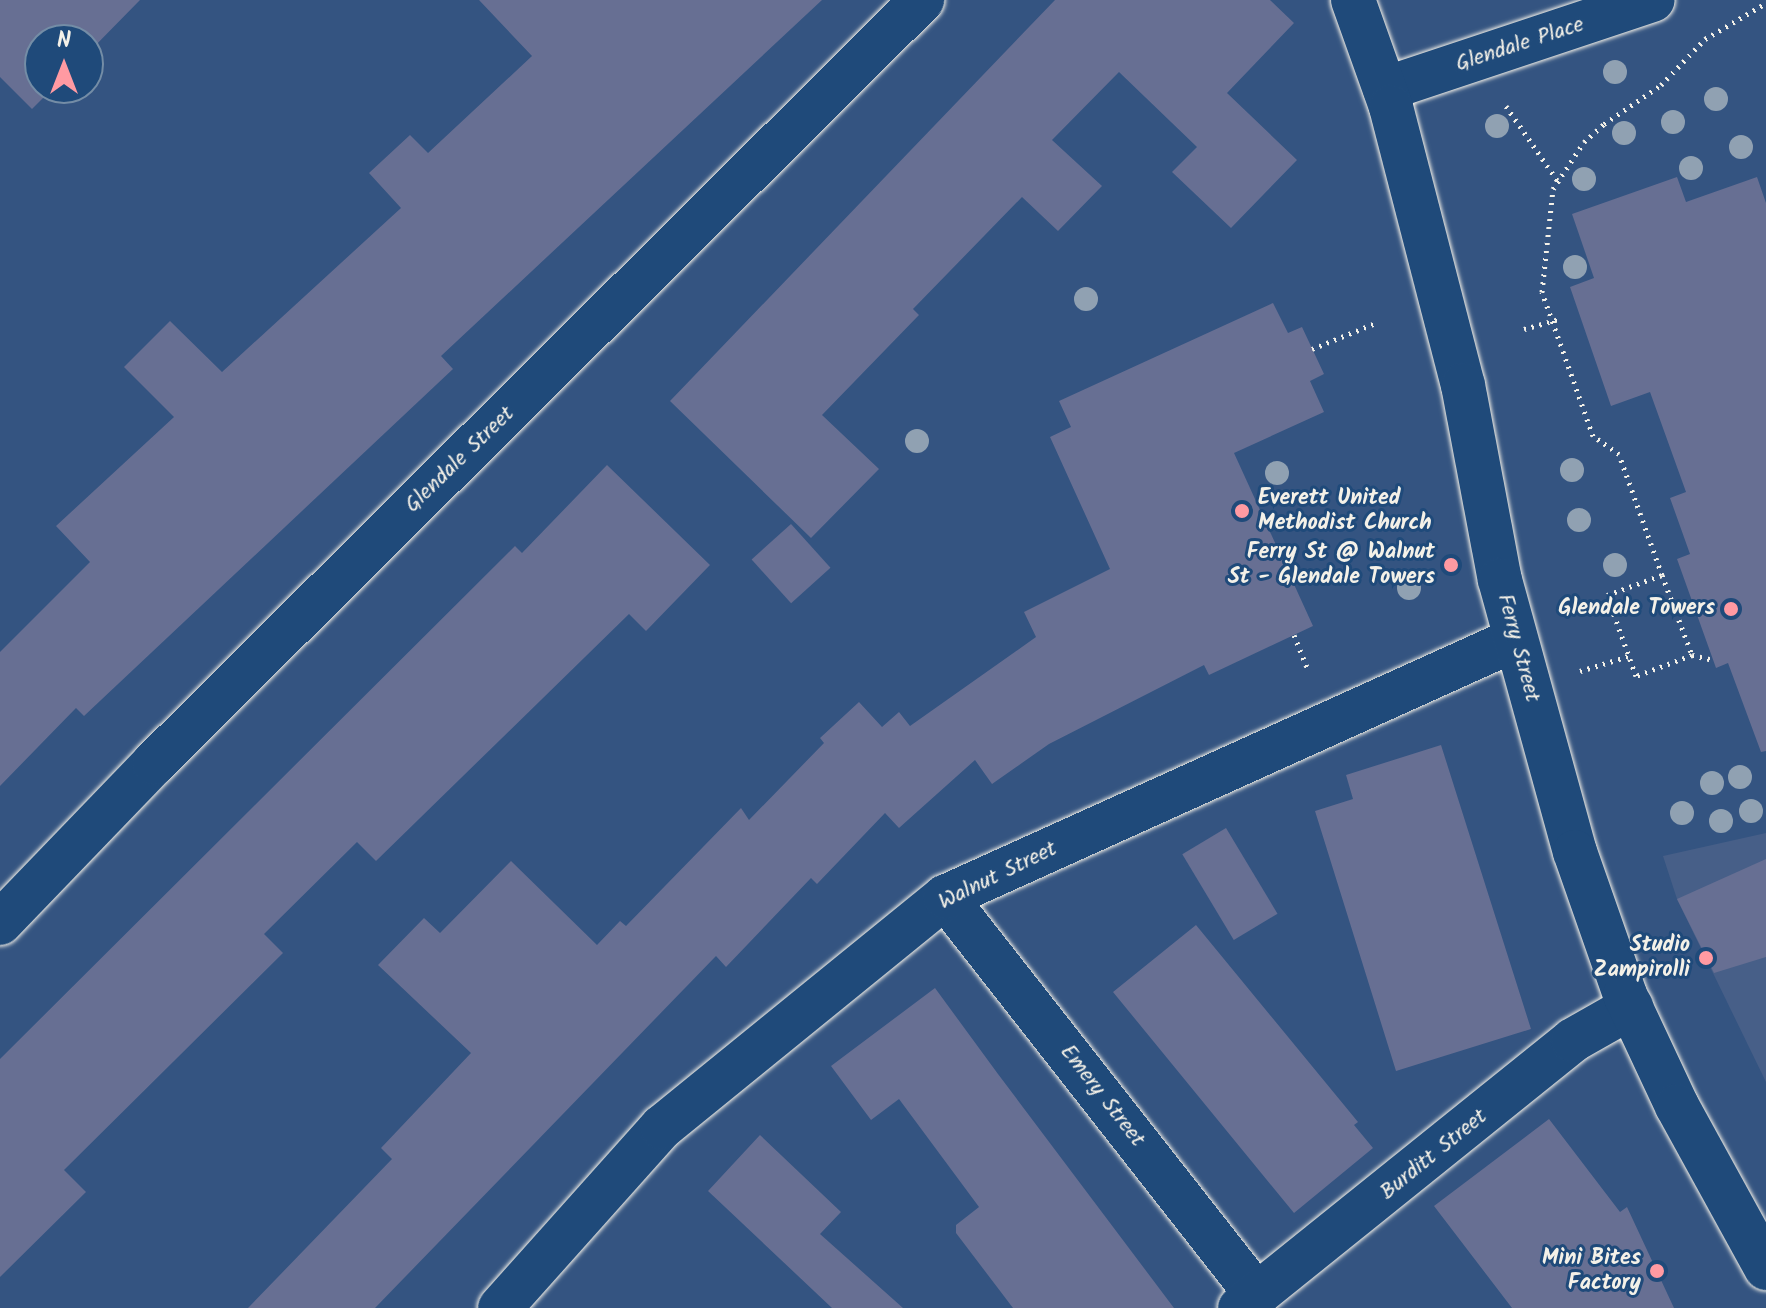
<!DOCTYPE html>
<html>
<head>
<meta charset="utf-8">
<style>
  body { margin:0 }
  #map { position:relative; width:1766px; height:1308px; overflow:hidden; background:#345481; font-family:Kalam,sans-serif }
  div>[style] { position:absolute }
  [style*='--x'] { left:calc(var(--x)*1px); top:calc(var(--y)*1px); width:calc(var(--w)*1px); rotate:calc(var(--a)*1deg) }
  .built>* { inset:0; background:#475f88 }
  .building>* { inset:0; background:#676f93; transform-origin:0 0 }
  .path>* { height:5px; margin-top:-2.5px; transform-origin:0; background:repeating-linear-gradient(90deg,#f4f1e8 0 2px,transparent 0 8px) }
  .roads { filter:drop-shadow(0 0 2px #f4f1e8) drop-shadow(0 0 2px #f4f1e8) }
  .minor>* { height:44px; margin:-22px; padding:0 22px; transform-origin:22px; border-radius:22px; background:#1f4a7a }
  .major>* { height:44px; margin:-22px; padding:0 22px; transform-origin:22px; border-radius:22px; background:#1f4a7a }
  .trees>* { width:24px; height:24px; margin:-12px; border-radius:50%; background:#90a1b2 }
  .dots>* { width:22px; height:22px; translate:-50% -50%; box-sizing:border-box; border:4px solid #1f4a7a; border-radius:50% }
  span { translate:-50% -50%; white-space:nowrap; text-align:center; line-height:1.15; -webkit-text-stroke:6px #1f4a7a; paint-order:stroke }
  .street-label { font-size:22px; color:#f4f1e8 }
  .poi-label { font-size:22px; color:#f4f1e8; font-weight:700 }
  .left { translate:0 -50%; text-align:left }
  .right { translate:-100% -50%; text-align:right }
  .north { position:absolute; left:24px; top:24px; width:80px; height:80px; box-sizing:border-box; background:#1f4a7a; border:2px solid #748da6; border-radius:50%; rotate:0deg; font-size:22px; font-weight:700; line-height:32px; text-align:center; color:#f4f1e8 }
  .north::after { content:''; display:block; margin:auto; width:28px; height:36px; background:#ff9aa2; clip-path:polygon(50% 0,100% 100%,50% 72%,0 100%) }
</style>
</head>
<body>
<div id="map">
  <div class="built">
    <i style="clip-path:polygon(1766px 833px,1766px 1082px,1677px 899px,1663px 856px)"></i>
  </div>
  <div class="building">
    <i style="clip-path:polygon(0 0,140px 0,88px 53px,88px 40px,40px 40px,40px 88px,53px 88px,32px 109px,0 77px)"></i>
    <i style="clip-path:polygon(479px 0,822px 0,441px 356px,453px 369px,84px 716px,76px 708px,0 786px,0 652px,90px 562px,56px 526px,174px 417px,124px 367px,170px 321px,222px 372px,401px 208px,369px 173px,410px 135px,428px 153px,532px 56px)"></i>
    <i style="clip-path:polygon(1055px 0,1270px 0,1294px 23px,1227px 93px,1297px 160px,1231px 228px,1172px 172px,1197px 147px,1119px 72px,1052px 140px,1102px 186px,1058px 231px,1022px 197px,913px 309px,919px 315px,822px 415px,879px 469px,811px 538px,670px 401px)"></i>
    <i style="clip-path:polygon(1677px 177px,1686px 202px,1757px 177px,1766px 203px,1766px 751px,1761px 752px,1728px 663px,1716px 668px,1677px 559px,1690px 554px,1670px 498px,1686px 492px,1650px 392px,1611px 406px,1570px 287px,1594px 278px,1572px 214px)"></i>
    <i style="clip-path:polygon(1273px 303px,1288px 333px,1302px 327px,1324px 374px,1310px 381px,1324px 412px,1234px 453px,1313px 626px,1209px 675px,1204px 665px,1049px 744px,992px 784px,975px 760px,899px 828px,885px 813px,817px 884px,811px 878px,726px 967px,716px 956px,375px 1308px,248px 1308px,392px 1159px,381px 1148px,471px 1053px,378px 965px,424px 918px,440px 933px,511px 861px,597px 945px,620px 921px,626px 926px,741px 808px,749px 820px,824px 743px,820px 738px,859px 702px,882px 727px,899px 712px,910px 726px,1036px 637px,1024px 612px,1110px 569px,1050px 437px,1071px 427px,1059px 401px)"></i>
    <i style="clip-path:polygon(607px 465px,710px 565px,646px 631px,629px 614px,376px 861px,357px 842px,264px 934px,283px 953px,64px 1170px,86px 1192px,0 1277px,0 1059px,515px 546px,522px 553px)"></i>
    <i style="left:791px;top:524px;width:59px;height:53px;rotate:48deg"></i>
    <i style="clip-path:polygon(1441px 745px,1531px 1029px,1396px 1071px,1315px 811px,1353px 799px,1346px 775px)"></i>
    <i style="left:1226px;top:828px;width:100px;height:51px;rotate:59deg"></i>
    <i style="clip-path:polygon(1766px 859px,1766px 957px,1714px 973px,1677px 899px)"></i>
    <i style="clip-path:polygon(1196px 925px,1358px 1122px,1354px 1125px,1373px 1148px,1294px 1213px,1113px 992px)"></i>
    <i style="clip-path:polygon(935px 988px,998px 1074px,1174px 1308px,1013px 1308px,956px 1233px,956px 1225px,979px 1207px,899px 1099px,871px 1120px,831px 1066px)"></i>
    <i style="clip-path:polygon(1549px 1119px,1620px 1212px,1627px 1207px,1674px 1308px,1512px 1308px,1434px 1206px)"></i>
    <i style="clip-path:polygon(760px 1135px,841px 1212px,820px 1234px,903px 1308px,832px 1308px,708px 1191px)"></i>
  </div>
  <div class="path">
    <i style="--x:1506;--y:106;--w:90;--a:55.4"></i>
    <i style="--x:1524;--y:329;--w:36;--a:-16"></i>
    <i style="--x:1312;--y:349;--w:71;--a:-22.2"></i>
    <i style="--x:1662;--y:575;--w:128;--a:-109.6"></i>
    <i style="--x:1619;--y:454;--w:32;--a:-145"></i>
    <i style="--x:1593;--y:436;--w:153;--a:-109.5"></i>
    <i style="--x:1542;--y:292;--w:104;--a:-83.9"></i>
    <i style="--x:1553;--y:189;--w:56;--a:-56.6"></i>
    <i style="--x:1584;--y:142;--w:27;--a:-42"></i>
    <i style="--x:1604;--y:124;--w:69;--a:-34.4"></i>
    <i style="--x:1661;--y:85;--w:64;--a:-46.3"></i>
    <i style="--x:1705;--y:39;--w:71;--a:-30.5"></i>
    <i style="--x:1662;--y:575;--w:85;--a:69.4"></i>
    <i style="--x:1692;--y:655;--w:60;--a:159.4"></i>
    <i style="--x:1636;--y:676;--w:86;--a:-109.7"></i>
    <i style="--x:1607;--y:595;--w:59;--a:-20"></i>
    <i style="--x:1294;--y:635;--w:38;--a:68"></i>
    <i style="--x:1692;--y:655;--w:22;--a:13"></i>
    <i style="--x:1580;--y:671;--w:51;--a:-17"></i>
  </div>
  <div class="roads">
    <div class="minor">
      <i style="--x:1385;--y:89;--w:282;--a:-18.4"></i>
      <i style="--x:945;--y:897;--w:506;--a:51.91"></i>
      <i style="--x:0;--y:923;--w:222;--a:-46.1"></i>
      <i style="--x:154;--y:763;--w:1083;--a:-44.81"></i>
      <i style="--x:500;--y:1308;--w:243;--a:-48.2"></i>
      <i style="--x:662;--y:1127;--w:365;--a:-39.1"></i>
      <i style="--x:945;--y:897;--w:624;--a:-24.31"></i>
      <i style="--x:1240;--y:1308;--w:427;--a:-38.8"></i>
      <i style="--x:1573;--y:1040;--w:67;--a:-29.6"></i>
    </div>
    <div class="major">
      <i style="--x:1353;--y:0;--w:114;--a:70.4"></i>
      <i style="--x:1391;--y:107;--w:287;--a:75.5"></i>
      <i style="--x:1463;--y:385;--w:198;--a:79.3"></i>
      <i style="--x:1500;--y:580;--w:282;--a:74.6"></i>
      <i style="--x:1575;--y:852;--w:151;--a:70.7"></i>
      <i style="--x:1625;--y:995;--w:123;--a:64.9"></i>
      <i style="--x:1677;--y:1106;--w:185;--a:61.2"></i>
    </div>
  </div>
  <div class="trees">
    <i style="left:1615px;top:72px"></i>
    <i style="left:1716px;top:99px"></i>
    <i style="left:1673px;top:122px"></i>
    <i style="left:1497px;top:126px"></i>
    <i style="left:1624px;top:133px"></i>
    <i style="left:1741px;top:147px"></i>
    <i style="left:1691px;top:168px"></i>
    <i style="left:1584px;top:179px"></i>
    <i style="left:1575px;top:267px"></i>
    <i style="left:1086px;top:299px"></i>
    <i style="left:917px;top:441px"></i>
    <i style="left:1572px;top:470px"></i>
    <i style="left:1277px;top:473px"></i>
    <i style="left:1579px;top:520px"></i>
    <i style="left:1615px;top:565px"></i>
    <i style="left:1409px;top:588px"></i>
    <i style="left:1740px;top:777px"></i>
    <i style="left:1712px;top:783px"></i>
    <i style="left:1751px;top:811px"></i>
    <i style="left:1682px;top:813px"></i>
    <i style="left:1721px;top:821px"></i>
  </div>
  <div class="dots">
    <i style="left:1242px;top:511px;background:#ff9aa2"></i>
    <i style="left:1451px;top:565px;background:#ff9aa2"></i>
    <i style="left:1731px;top:609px;background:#ff9aa2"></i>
    <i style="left:1706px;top:958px;background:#ff9aa2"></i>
    <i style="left:1657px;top:1271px;background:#ff9aa2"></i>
  </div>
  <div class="street-label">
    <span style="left:1520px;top:45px;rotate:-18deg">Glendale Place</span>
    <span style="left:460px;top:460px;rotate:-44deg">Glendale Street</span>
    <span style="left:1518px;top:648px;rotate:75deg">Ferry Street</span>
    <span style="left:998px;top:876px;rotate:-26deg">Walnut Street</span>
    <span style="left:1102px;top:1096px;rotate:52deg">Emery Street</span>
    <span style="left:1434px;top:1155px;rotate:-39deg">Burditt Street</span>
  </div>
  <div class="poi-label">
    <span class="left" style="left:1258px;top:511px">Everett United<br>Methodist Church</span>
    <span class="right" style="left:1435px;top:565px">Ferry St @ Walnut<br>St - Glendale Towers</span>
    <span class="right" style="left:1715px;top:609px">Glendale Towers</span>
    <span class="right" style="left:1690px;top:958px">Studio<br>Zampirolli</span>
    <span class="right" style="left:1641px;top:1271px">Mini Bites<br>Factory</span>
  </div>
  <div class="north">N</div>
</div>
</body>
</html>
